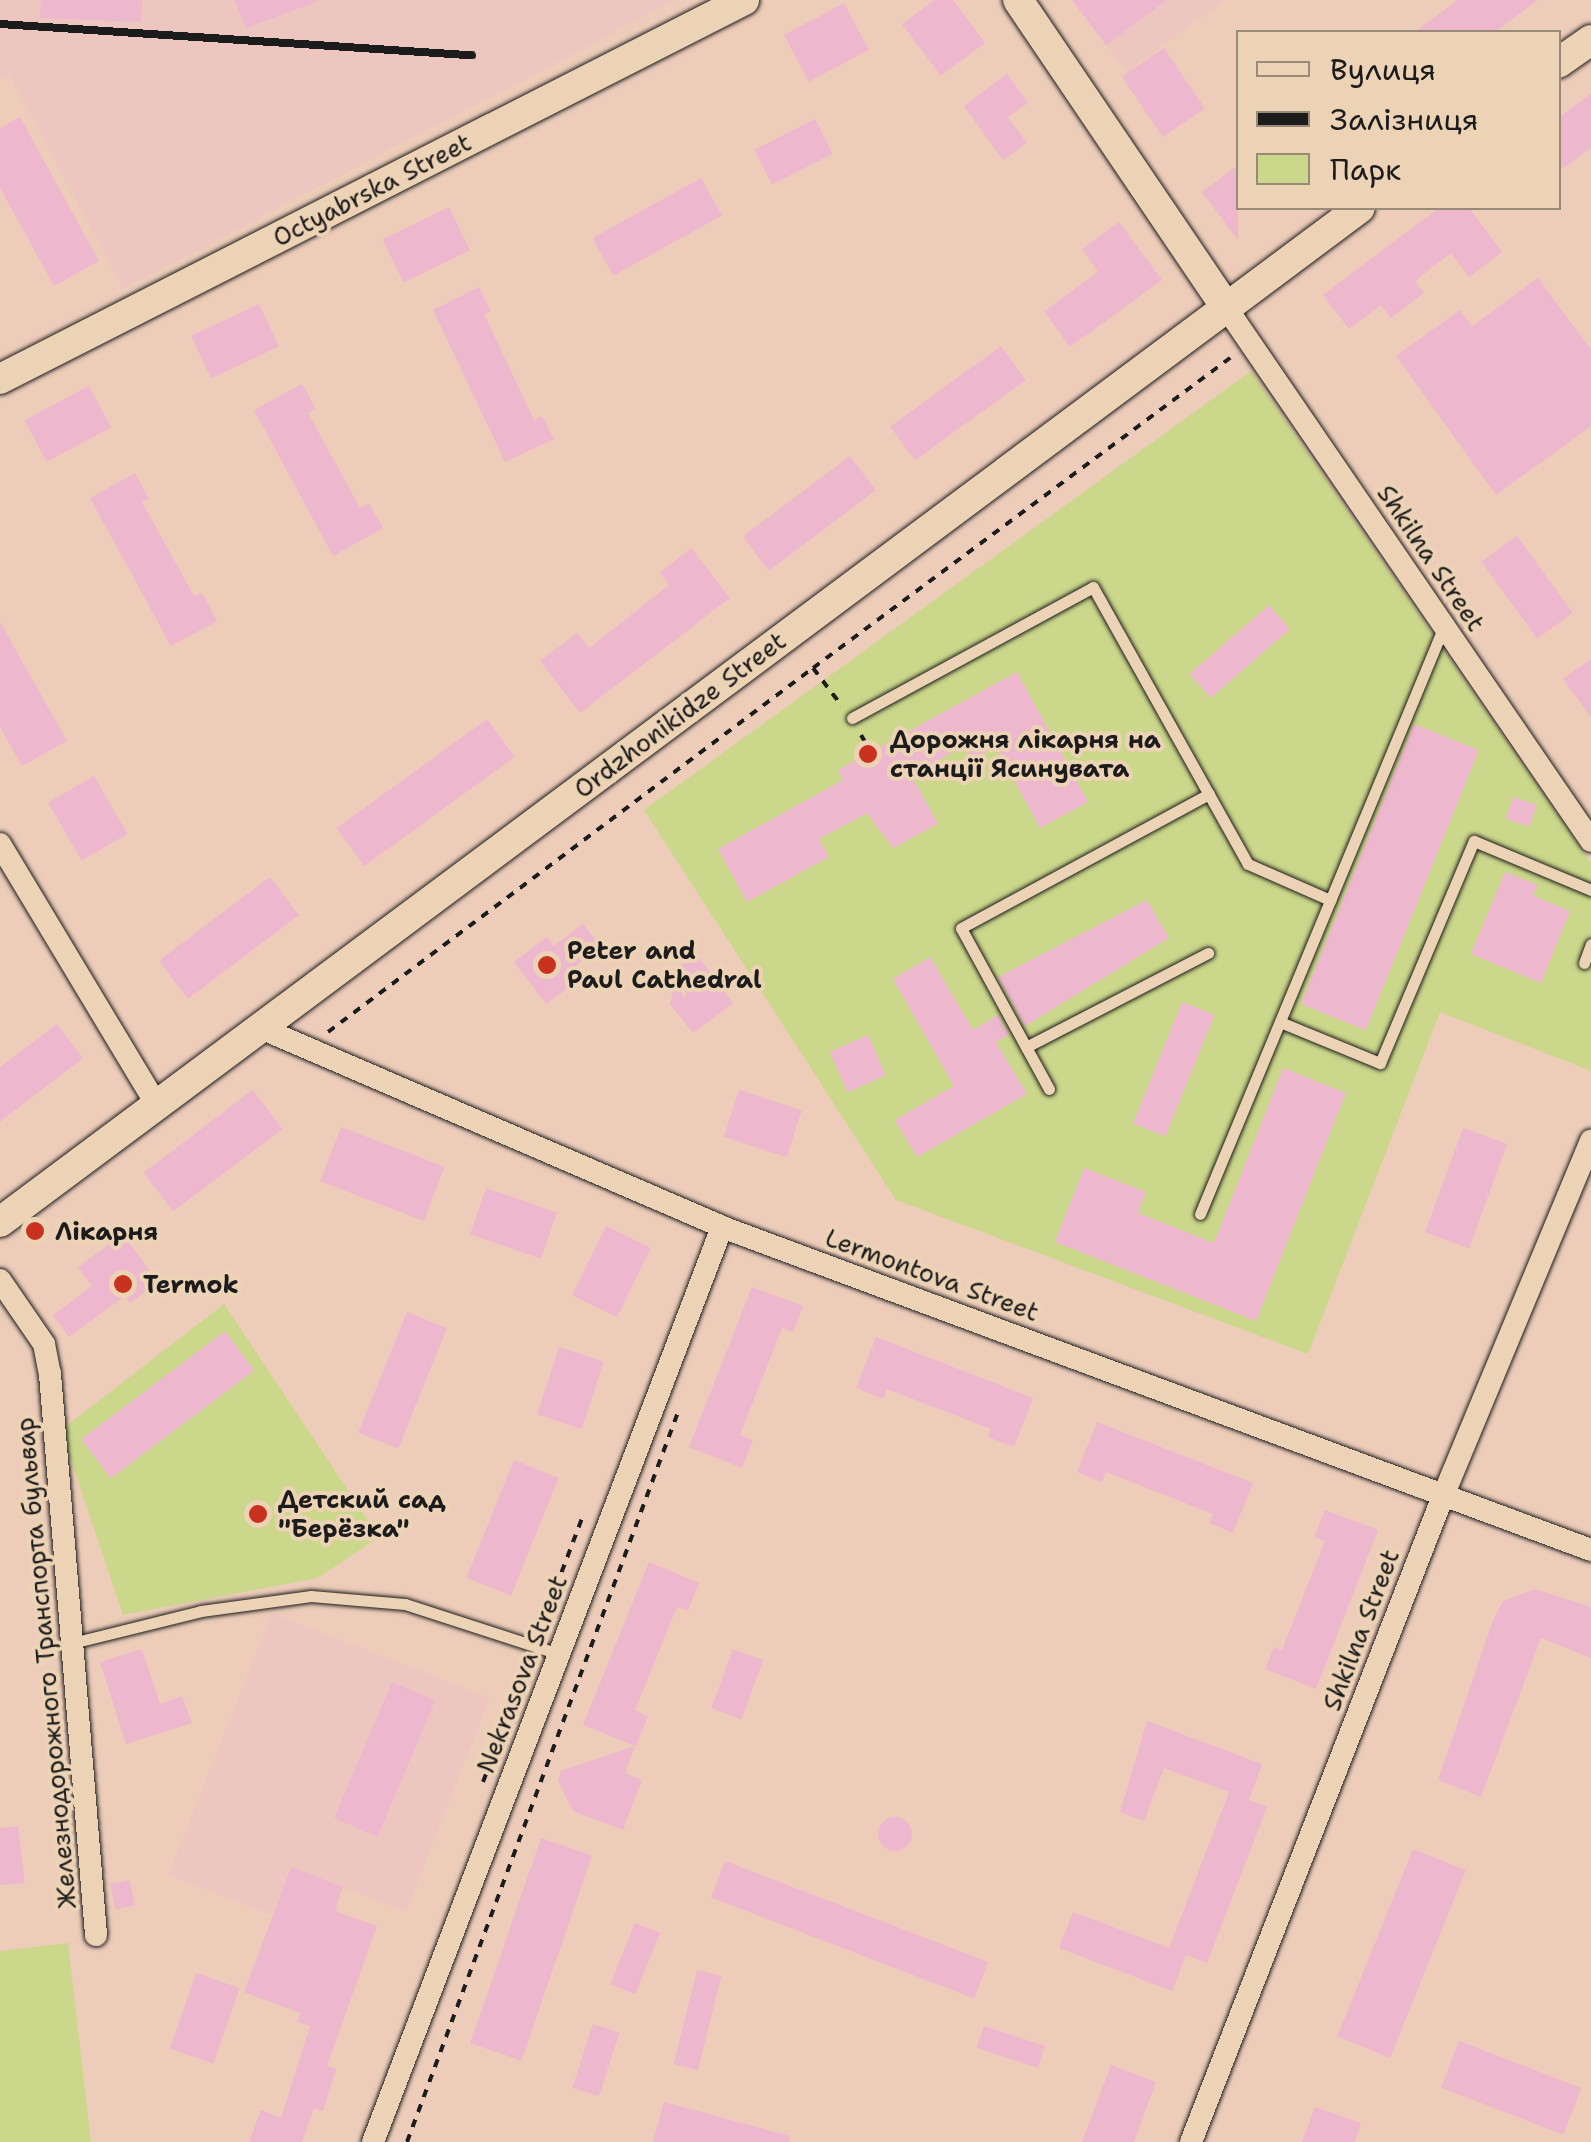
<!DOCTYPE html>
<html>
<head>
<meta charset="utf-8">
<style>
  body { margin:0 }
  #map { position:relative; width:1591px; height:2142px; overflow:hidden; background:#edcdba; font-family:"Shantell Sans",sans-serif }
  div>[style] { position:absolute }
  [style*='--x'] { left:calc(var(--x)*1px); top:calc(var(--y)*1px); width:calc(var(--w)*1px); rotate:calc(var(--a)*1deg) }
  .built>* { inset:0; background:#edc6c0 }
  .green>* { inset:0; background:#cbd78a }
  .building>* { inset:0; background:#edb7ce; transform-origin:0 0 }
  .round { border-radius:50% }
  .path>* { height:4px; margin-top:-2px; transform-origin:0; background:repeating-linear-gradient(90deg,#1c1c1c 0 8px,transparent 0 16px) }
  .roads { filter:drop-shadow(0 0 2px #1c1c1c) drop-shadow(0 0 2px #1c1c1c) }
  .service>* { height:11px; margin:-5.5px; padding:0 5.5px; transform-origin:5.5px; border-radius:5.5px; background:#edd3b5 }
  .minor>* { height:22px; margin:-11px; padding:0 11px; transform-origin:11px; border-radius:11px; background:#edd3b5 }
  .secondary>* { height:30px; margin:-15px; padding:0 15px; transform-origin:15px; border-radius:15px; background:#edd3b5 }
  .rail>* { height:8px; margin:-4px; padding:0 4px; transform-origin:4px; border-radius:4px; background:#1c1c1c }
  .dots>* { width:28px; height:28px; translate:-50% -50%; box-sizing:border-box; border:5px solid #edd3b5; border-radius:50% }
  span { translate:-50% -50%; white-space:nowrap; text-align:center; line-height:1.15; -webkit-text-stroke:8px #edd3b5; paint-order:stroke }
  .street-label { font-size:25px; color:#1c1c1c }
  .poi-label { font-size:25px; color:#1c1c1c; font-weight:700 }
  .left { translate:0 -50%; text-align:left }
  .legend { position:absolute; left:1236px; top:30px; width:325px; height:180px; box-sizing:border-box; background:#edd3b5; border:2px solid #998a78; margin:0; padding:12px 18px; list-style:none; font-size:30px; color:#1c1c1c }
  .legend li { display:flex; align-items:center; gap:20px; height:50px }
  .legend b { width:50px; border:2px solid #998a78 }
</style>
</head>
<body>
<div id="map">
  <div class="built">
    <i style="clip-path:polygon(0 0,676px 0,123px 289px,9px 75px,0 79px)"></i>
    <i style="clip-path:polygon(1072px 0,1225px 0,1127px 72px)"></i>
    <i style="clip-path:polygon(272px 1613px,490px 1698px,406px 1912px,291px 1867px,272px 1915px,168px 1875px)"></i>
  </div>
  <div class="green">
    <i style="clip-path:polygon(1251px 371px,1591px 863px,1591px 1071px,1440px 1012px,1308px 1354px,896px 1200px,644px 810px)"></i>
    <i style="clip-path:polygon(224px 1304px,379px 1537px,318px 1578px,123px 1615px,61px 1430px)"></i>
    <i style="clip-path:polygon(68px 1943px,91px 2142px,0 2142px,0 1951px)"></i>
  </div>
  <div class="building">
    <i style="clip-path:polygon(41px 0,142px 0,141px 22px,40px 18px)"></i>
    <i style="clip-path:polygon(234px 0,316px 0,316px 2px,246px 28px)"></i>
    <i style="clip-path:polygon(934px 0,953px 0,985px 43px,941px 76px,902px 24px)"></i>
    <i style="clip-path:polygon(1072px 0,1167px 0,1106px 45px)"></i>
    <i style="clip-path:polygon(1458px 0,1538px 0,1495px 32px,1415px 32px)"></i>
    <i style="left:844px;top:3px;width:53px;height:68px;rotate:62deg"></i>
    <i style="left:1164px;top:48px;width:73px;height:51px;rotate:56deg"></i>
    <i style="clip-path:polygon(1007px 74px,1028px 103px,1008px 117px,1027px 143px,1003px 160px,964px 106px)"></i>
    <i style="clip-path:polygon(1591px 94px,1591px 148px,1558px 172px,1558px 118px)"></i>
    <i style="clip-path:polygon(20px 117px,99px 261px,54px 286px,0 188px,0 128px)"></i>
    <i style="left:815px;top:119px;width:39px;height:68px;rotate:63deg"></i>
    <i style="clip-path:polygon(1238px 165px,1238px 240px,1202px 192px)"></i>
    <i style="left:701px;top:178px;width:43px;height:124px;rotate:61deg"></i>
    <i style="left:449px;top:207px;width:48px;height:74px;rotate:64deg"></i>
    <i style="clip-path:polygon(1439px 208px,1469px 208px,1502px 252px,1469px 277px,1451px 253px,1415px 281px,1424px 293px,1391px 318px,1381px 305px,1349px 329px,1323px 295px)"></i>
    <i style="clip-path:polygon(1119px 222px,1162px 280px,1070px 347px,1044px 311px,1098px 272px,1082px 249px)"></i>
    <i style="clip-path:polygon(1538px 278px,1591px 350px,1591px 426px,1496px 495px,1396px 356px,1460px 310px,1472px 326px)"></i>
    <i style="clip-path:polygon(479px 287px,491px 311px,484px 314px,534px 420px,542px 416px,554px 439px,505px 462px,433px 310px)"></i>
    <i style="left:259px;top:304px;width:47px;height:75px;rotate:65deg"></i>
    <i style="left:1001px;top:346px;width:42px;height:137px;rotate:54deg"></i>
    <i style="clip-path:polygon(302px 384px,316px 409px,308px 413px,360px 508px,369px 503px,383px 528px,333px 556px,254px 410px)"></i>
    <i style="left:89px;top:386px;width:47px;height:73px;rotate:62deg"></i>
    <i style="left:850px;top:456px;width:43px;height:134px;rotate:53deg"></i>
    <i style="clip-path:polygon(135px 473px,149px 499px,142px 502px,194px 596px,202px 593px,217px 621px,171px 646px,90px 498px)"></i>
    <i style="left:1517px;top:536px;width:95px;height:44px;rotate:54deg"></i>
    <i style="clip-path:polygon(691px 548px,730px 598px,580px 713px,540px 661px,577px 633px,589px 648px,669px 585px,660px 573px)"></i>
    <i style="left:1269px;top:605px;width:32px;height:105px;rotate:49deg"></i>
    <i style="clip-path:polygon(0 622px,67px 741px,22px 766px,0 727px)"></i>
    <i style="clip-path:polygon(1591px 659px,1591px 717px,1563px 679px)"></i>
    <i style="clip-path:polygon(1017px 672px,1088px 802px,1040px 828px,996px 747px,972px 760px,964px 746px,911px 775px,938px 824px,893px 848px,867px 813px,819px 839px,829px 857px,747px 902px,718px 849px,843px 780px,838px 770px)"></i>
    <i style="left:487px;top:719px;width:47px;height:186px;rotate:54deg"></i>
    <i style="left:1414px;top:724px;width:70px;height:302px;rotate:22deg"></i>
    <i style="left:94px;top:776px;width:67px;height:53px;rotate:60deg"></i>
    <i style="left:1513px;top:797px;width:25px;height:23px;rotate:18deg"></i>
    <i style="clip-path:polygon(1505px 872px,1538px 885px,1533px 896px,1570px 911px,1541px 983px,1471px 954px)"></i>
    <i style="left:270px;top:877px;width:48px;height:139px;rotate:53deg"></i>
    <i style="clip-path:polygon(1147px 900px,1169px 938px,1025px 1026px,998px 977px)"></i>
    <i style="clip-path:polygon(583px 924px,601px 947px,573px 968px,581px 979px,546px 1004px,514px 962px,547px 937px,554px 946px)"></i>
    <i style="clip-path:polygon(696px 954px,733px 1003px,693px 1033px,670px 1004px,680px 966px)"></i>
    <i style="clip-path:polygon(930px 957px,973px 1030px,998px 1015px,1009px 1035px,996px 1042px,1027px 1094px,917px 1157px,895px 1120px,954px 1086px,893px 979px)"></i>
    <i style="left:1182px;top:1002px;width:35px;height:131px;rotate:22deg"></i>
    <i style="clip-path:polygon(57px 1024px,83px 1058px,0 1122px,0 1067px)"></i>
    <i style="left:868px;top:1035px;width:44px;height:42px;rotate:66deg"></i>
    <i style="clip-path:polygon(1283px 1068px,1346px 1093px,1256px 1321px,1055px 1242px,1084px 1168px,1146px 1192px,1138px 1213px,1214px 1243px)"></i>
    <i style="left:253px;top:1090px;width:49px;height:137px;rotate:53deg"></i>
    <i style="left:739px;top:1090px;width:66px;height:49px;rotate:18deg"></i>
    <i style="left:341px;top:1127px;width:111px;height:58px;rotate:21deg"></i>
    <i style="left:1463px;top:1128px;width:47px;height:111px;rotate:20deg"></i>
    <i style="left:486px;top:1188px;width:75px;height:49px;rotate:19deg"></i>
    <i style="left:606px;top:1226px;width:50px;height:77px;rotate:26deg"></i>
    <i style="clip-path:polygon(123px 1234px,158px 1282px,130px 1303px,125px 1296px,69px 1337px,53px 1315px,92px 1286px,78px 1267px)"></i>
    <i style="clip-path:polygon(752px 1287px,803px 1306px,793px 1332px,782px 1328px,740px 1435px,753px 1440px,742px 1468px,689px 1447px)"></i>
    <i style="left:407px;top:1312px;width:43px;height:130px;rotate:22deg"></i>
    <i style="left:225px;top:1331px;width:49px;height:180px;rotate:53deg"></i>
    <i style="clip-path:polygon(876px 1337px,1033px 1398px,1014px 1447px,988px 1437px,991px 1429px,887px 1389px,883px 1399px,856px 1388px)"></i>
    <i style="left:559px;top:1347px;width:47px;height:71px;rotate:18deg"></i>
    <i style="clip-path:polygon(1097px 1422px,1253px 1483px,1233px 1533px,1209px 1523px,1213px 1514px,1106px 1472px,1102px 1482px,1077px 1472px)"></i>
    <i style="left:514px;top:1460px;width:48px;height:127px;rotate:22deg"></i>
    <i style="clip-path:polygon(1325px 1510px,1378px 1530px,1316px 1689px,1265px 1669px,1274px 1647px,1282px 1650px,1325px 1541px,1314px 1537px)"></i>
    <i style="clip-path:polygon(649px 1562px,699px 1583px,688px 1611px,677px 1607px,635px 1710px,648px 1716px,636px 1746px,583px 1725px)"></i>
    <i style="clip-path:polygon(1535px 1589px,1591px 1607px,1591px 1658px,1541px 1638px,1481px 1797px,1438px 1780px,1494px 1618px,1503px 1601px)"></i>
    <i style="clip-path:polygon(142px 1649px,160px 1704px,182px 1696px,192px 1723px,126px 1744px,100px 1662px)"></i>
    <i style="left:733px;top:1649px;width:32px;height:63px;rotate:20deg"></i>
    <i style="left:392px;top:1682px;width:47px;height:148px;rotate:23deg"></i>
    <i style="clip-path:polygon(1147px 1721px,1262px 1764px,1249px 1800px,1267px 1807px,1207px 1963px,1186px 1955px,1172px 1991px,1059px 1948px,1073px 1912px,1169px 1948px,1229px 1792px,1164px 1768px,1144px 1821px,1120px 1812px)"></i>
    <i style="clip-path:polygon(635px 1746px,625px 1773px,642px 1780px,623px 1830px,573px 1811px,558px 1781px,561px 1771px)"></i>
    <i class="round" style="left:878px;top:1817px;width:34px;height:34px"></i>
    <i style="clip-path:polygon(18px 1826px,25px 1883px,0 1885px,0 1828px)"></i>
    <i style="left:541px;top:1838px;width:54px;height:217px;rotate:19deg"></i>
    <i style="left:1413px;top:1849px;width:57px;height:202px;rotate:22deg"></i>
    <i style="left:725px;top:1861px;width:282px;height:39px;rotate:21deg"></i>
    <i style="clip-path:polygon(291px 1867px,343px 1887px,335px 1911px,377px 1926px,327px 2066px,336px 2069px,323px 2111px,314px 2108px,302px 2142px,249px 2142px,261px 2110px,281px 2118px,310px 2026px,297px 2022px,300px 2013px,244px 1992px)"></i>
    <i style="left:130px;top:1880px;width:26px;height:20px;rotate:79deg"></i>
    <i style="left:635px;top:1923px;width:27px;height:66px;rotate:22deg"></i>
    <i style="left:697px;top:1970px;width:25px;height:97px;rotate:14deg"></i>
    <i style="left:196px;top:1973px;width:46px;height:80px;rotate:19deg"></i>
    <i style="left:593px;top:2024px;width:28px;height:67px;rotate:18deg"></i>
    <i style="left:984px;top:2026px;width:64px;height:23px;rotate:18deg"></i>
    <i style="left:1459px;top:2041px;width:131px;height:50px;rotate:21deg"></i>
    <i style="clip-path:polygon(1111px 2065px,1156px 2082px,1134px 2142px,1082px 2142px)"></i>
    <i style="clip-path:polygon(664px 2102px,790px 2136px,789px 2142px,653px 2142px)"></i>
    <i style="clip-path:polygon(1315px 2107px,1361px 2123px,1355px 2142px,1302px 2142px)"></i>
  </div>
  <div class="path">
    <i style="--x:813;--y:668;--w:520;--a:-36.63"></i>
    <i style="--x:861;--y:735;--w:20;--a:60"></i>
    <i style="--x:328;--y:1032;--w:606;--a:-36.89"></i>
    <i style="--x:813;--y:668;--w:48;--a:52.7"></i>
    <i style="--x:539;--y:1632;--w:127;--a:-69.3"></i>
    <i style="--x:483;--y:1782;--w:126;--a:-69.6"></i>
    <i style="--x:407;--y:2142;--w:776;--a:-69.63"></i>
  </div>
  <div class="roads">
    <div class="service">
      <i style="--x:852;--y:718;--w:274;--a:-28.5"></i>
      <i style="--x:1093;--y:587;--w:317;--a:60.8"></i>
      <i style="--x:1248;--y:864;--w:90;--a:23.7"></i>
      <i style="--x:1584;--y:963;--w:20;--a:-70"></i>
      <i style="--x:1280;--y:1022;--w:108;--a:22.3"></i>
      <i style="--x:1380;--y:1063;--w:241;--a:-67.1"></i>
      <i style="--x:1474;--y:841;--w:127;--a:22.7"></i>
      <i style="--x:1026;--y:1047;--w:205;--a:-27.3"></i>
      <i style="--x:1049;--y:1089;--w:183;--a:-118.7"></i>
      <i style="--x:961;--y:928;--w:282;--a:-28.4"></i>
      <i style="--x:1200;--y:1214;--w:637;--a:-67.46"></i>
      <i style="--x:72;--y:1643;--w:133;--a:-13.9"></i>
      <i style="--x:201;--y:1611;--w:111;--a:-7.8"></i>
      <i style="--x:311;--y:1596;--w:94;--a:4.9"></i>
      <i style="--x:405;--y:1604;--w:162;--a:18"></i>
    </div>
    <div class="minor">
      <i style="--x:1225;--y:306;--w:648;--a:55.62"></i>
      <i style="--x:0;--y:844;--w:307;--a:59"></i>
      <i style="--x:263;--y:1029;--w:500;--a:23.3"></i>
      <i style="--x:722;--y:1227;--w:927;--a:20.39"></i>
      <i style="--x:0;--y:1280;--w:78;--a:55.5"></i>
      <i style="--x:44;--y:1344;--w:31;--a:79"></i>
      <i style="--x:50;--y:1374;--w:563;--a:85.31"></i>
      <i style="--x:373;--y:2142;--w:979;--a:-69.12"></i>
      <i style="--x:1191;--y:2142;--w:693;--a:-68.69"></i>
      <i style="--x:1443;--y:1496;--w:385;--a:-67.4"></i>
    </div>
    <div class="secondary">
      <i style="--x:1018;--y:0;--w:369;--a:55.9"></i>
      <i style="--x:1558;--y:63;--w:40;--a:-34.9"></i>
      <i style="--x:0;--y:379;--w:835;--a:-26.99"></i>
      <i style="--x:0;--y:1222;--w:1696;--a:-36.71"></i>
    </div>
  </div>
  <div class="rail">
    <i style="--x:0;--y:24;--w:473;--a:3.8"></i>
  </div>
  <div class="dots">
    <i style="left:868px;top:754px;background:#c8321e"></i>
    <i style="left:547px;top:965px;background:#c8321e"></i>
    <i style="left:35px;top:1231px;background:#c8321e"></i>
    <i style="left:123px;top:1284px;background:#c8321e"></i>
    <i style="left:258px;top:1514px;background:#c8321e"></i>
  </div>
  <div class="street-label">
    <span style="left:372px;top:190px;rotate:-27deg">Octyabrska Street</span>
    <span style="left:1431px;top:558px;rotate:56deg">Shkilna Street</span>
    <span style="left:680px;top:715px;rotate:-37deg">Ordzhonikidze Street</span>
    <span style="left:932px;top:1275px;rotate:20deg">Lermontova Street</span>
    <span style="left:1361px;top:1630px;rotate:-69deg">Shkilna Street</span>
    <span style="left:46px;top:1663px;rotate:-95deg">Железнодорожного Транспорта бульвар</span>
    <span style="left:522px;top:1674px;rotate:-69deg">Nekrasova Street</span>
  </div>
  <div class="poi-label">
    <span class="left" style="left:890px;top:754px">Дорожня лікарня на<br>станції Ясинувата</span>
    <span class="left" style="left:567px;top:965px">Peter and<br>Paul Cathedral</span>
    <span class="left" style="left:55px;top:1231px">Лікарня</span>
    <span class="left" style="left:143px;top:1284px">Termok</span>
    <span class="left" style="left:278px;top:1514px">Детский сад<br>"Берёзка"</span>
  </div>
  <ul class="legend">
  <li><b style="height:12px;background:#edd3b5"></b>Вулиця</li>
  <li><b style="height:12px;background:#1c1c1c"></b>Залізниця</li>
  <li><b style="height:28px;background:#cbd78a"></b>Парк</li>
  </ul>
</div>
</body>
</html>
